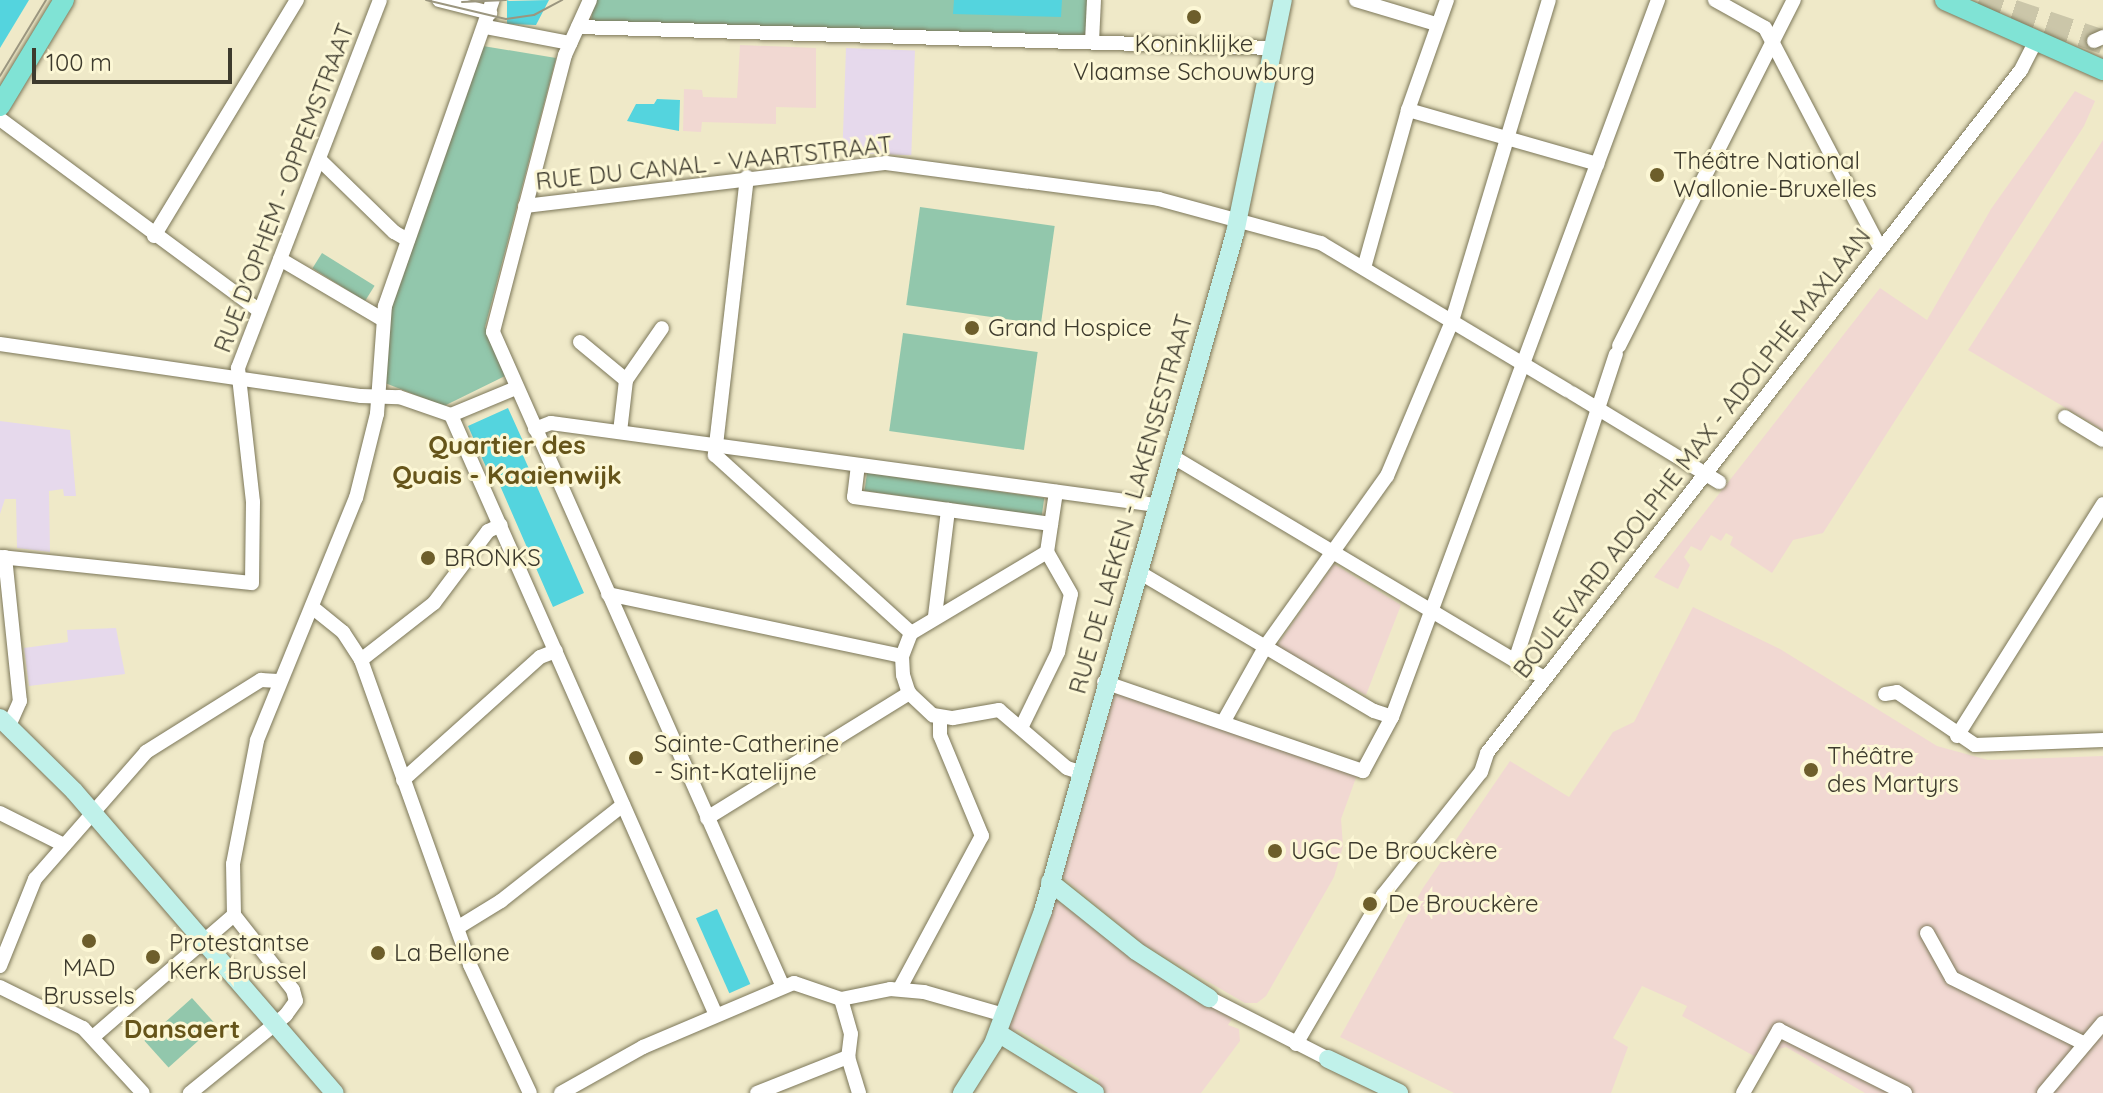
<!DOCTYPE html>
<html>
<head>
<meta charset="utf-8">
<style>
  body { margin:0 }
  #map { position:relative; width:2103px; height:1093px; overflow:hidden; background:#efe9c8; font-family:Quicksand,sans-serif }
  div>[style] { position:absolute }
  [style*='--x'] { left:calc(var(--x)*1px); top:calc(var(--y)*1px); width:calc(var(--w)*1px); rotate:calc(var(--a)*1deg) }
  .commercial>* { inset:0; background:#f1d8d2 }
  .education>* { inset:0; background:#e6d9ec; transform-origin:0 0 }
  .green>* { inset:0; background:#92c7ac; transform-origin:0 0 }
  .water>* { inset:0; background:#54d4de; transform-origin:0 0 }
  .highway-tunnel>* { height:24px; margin-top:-12px; transform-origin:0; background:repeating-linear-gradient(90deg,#cbc6a9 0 24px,transparent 0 36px) }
  .roads { filter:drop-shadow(0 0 2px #7c7759) drop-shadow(0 0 2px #7c7759) }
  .street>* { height:14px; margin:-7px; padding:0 7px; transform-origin:7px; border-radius:7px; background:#fff }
  .secondary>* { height:18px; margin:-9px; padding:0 9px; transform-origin:9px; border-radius:9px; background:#c0f1ea }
  .primary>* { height:20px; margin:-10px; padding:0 10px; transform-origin:10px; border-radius:10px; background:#80e3d5 }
  .tram>* { height:2px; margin:-1px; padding:0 1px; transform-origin:1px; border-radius:1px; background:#9b967f }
  .dots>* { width:22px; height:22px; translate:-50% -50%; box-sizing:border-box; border:4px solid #fcf7d5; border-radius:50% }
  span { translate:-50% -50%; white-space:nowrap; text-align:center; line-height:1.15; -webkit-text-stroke:6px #fcf7d5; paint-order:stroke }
  .poi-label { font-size:24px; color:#3d3a2d }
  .left { translate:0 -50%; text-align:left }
  .street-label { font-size:24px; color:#3d3a2d }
  .neighbourhood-label { font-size:26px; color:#66551a; font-weight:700 }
  .scale { position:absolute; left:32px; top:48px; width:200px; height:36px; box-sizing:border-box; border:4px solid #3d3a2d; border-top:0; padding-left:10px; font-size:24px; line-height:28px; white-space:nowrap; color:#3d3a2d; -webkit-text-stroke:6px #fcf7d5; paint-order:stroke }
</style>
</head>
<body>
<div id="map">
  <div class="commercial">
    <i style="clip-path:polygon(740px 45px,816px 48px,816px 108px,776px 107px,776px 124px,702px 122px,701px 132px,683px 131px,684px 89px,702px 90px,703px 97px,737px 98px)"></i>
    <i style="clip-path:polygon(2075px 91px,2095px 101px,2084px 126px,1823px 533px,1793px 540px,1772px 573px,1730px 545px,1733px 537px,1726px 533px,1721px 541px,1711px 535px,1701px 551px,1691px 546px,1684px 557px,1690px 565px,1678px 589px,1654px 577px,1880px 288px,1927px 320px,1991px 209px)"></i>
    <i style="clip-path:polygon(2103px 140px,2103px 430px,1968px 350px)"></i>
    <i style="clip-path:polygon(1334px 564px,1401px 605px,1366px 695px,1276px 647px)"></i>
    <i style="clip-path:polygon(1693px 607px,1780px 649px,1937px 746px,1988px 760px,2103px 756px,2103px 1093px,1865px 1093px,1786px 1047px,1754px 1056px,1682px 1016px,1687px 1006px,1642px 986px,1613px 1038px,1628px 1047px,1611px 1093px,1454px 1093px,1340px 1037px,1423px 888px,1510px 761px,1569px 797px,1613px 732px,1634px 722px)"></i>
    <i style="clip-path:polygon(1109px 691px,1357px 775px,1341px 819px,1343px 846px,1334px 877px,1266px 996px,1257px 1003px,1245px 1003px,1143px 944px,1060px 875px)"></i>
    <i style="clip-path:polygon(1054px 898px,1136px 960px,1233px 1017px,1228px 1025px,1239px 1029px,1240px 1041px,1201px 1093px,1090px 1093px,1099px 1079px,1017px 1029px,1008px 1037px,1008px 1019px,1038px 945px,1042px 946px)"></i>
  </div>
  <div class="education">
    <i style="left:846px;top:48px;width:69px;height:105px;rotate:2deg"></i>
    <i style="clip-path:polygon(0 421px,70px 430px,76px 496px,64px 496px,63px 489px,49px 491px,50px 552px,17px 548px,16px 499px,5px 499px,0 514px)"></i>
    <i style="clip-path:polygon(116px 628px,125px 674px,29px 686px,24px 648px,68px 642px,67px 630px)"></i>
  </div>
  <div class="green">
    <i style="clip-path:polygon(594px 0,1091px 0,1086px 35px,1066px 37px,591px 21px)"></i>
    <i style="clip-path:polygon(483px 46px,556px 58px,485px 327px,505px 376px,444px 406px,385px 383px,388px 311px)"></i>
    <i style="left:920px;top:207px;width:136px;height:99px;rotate:8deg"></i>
    <i style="left:322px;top:253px;width:62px;height:18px;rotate:32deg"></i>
    <i style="left:903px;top:333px;width:136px;height:99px;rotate:8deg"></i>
    <i style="left:867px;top:473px;width:179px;height:18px;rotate:8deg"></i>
    <i style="left:192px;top:998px;width:36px;height:64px;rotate:48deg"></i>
  </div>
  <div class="water">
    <i style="clip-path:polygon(0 0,29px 0,0 48px)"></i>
    <i style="clip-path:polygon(507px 0,509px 1px,549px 0,536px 25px,507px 24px)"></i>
    <i style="clip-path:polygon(954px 0,1062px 0,1061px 17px,953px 14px)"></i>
    <i style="clip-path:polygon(657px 99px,680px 100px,679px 131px,627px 121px,636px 104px,654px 104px)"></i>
    <i style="clip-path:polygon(508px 408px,527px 450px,522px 453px,584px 593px,553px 607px,491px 465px,486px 467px,468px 426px)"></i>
    <i style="left:717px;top:909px;width:82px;height:23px;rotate:66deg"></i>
  </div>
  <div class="highway-tunnel">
    <i style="--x:1979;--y:0;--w:131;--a:18.7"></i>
  </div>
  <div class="roads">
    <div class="street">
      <i style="--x:439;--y:0;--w:53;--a:14.3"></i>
      <i style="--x:590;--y:0;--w:60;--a:114.4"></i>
      <i style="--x:565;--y:55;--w:286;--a:104.6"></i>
      <i style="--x:493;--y:332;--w:716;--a:66.12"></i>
      <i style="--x:1356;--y:0;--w:84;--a:16.7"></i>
      <i style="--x:1715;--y:0;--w:57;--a:29.2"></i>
      <i style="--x:1765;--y:28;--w:248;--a:62.4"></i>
      <i style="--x:486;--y:27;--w:86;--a:10.8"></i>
      <i style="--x:578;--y:27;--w:694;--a:1.73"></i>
      <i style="--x:2094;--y:41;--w:10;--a:-24"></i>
      <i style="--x:1092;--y:42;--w:42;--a:-87.3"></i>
      <i style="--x:1408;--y:110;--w:197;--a:15.9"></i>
      <i style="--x:0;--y:119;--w:321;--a:36.5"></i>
      <i style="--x:321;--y:161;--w:102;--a:44.2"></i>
      <i style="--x:394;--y:232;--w:16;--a:30"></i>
      <i style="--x:747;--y:177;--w:280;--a:96.6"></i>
      <i style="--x:715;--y:455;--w:265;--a:42.2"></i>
      <i style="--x:525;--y:206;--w:364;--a:-6.8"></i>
      <i style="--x:886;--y:163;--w:275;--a:7.5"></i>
      <i style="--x:1159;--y:199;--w:168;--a:15.2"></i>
      <i style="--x:1321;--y:243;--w:287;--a:30.9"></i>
      <i style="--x:154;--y:236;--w:276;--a:-58.8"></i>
      <i style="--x:280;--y:259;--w:118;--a:30.5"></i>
      <i style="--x:1364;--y:268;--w:164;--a:-74.4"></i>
      <i style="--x:1408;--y:110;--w:117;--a:-70.5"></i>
      <i style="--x:580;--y:342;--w:60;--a:39.6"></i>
      <i style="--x:0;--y:344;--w:365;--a:8.2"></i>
      <i style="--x:361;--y:396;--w:38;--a:2"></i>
      <i style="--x:399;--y:397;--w:55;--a:19.1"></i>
      <i style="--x:451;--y:415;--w:70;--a:-22.6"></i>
      <i style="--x:1619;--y:346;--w:388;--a:-63.2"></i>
      <i style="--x:1572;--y:393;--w:172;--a:31.2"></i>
      <i style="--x:451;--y:415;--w:656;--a:66.17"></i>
      <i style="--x:2065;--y:417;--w:44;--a:31.2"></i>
      <i style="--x:535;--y:429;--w:17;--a:-21"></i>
      <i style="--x:551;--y:423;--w:611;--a:7.72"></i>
      <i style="--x:620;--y:432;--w:52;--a:-83.4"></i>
      <i style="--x:626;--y:380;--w:63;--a:-55.3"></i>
      <i style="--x:1170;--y:455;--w:435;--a:30.8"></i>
      <i style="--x:858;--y:465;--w:32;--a:97"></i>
      <i style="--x:854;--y:497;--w:199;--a:7.8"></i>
      <i style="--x:1047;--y:552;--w:158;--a:149.2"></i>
      <i style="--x:911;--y:633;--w:25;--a:111"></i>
      <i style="--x:902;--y:656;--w:19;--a:87"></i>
      <i style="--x:903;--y:675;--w:19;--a:72"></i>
      <i style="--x:909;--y:693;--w:33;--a:43"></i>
      <i style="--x:933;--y:715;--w:20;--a:9"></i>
      <i style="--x:953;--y:718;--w:47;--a:-9.9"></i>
      <i style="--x:999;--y:710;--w:89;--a:40.5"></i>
      <i style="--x:1067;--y:768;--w:13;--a:18"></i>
      <i style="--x:0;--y:557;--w:253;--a:5.9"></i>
      <i style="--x:252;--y:583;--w:81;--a:-89.3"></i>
      <i style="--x:253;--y:502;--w:135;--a:-96.4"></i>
      <i style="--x:238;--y:368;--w:394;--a:-68.9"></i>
      <i style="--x:5;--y:557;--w:145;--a:84.1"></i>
      <i style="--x:20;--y:701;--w:27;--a:114"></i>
      <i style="--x:1137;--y:571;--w:275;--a:30.6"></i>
      <i style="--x:1374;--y:711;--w:19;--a:18"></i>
      <i style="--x:608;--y:594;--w:300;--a:11.9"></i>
      <i style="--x:312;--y:607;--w:40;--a:39"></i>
      <i style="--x:343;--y:632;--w:33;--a:57"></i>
      <i style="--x:361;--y:660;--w:324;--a:70.3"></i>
      <i style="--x:470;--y:965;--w:141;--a:64.9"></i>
      <i style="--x:935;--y:616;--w:107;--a:-83"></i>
      <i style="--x:361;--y:660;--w:93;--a:-38"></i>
      <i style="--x:434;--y:603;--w:90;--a:-53.1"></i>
      <i style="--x:488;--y:531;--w:14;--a:-25"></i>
      <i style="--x:1515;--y:661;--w:323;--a:-71.8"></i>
      <i style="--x:1104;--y:682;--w:274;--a:19"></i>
      <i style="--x:1363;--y:771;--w:61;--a:-61.8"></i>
      <i style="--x:1392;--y:717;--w:765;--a:-69.65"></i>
      <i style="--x:1885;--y:694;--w:12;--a:-9"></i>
      <i style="--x:1897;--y:692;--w:94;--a:34.2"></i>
      <i style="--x:1975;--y:745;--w:128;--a:-2.2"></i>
      <i style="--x:1225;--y:719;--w:86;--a:-60.8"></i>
      <i style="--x:1267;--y:644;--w:206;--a:-54.5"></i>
      <i style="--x:1387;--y:476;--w:168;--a:-67.2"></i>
      <i style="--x:1452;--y:321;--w:335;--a:-73.2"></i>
      <i style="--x:1021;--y:728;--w:85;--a:-64"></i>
      <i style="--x:1058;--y:652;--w:59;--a:-77.4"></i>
      <i style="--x:1071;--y:594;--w:48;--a:-119.7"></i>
      <i style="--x:1047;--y:552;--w:61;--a:-81.5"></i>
      <i style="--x:1957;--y:736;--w:274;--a:-57.8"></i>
      <i style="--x:403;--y:780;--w:184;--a:-41.9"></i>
      <i style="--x:540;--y:657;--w:17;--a:-21"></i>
      <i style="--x:0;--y:813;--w:72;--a:26.6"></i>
      <i style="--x:707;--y:818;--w:238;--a:-31.7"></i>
      <i style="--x:234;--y:915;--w:51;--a:-91.1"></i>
      <i style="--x:233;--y:864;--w:126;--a:-79"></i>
      <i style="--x:257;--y:740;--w:261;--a:-67.8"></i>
      <i style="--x:356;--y:498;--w:87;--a:-76"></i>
      <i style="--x:377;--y:414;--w:108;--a:-85.8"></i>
      <i style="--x:385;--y:306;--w:324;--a:-70.6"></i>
      <i style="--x:457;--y:928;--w:52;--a:-31.5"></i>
      <i style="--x:501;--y:901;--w:155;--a:-38.2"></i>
      <i style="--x:1927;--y:933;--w:51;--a:60.9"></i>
      <i style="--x:1952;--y:978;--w:148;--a:26.4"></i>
      <i style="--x:0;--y:966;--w:94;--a:-68.1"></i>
      <i style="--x:35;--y:879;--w:169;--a:-48.8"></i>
      <i style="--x:146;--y:752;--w:136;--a:-32.1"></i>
      <i style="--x:261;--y:680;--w:17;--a:3"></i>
      <i style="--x:0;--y:987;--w:93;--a:26.3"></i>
      <i style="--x:83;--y:1028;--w:88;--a:47.3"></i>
      <i style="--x:900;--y:988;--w:173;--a:-61.7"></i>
      <i style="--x:982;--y:836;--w:109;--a:-112.6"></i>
      <i style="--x:940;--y:735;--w:16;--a:-90"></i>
      <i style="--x:1209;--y:998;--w:134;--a:27.1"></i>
      <i style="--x:841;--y:999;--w:36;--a:74"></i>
      <i style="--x:851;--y:1034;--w:23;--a:97"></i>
      <i style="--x:848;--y:1057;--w:38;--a:73"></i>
      <i style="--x:93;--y:1037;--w:186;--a:-40.9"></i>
      <i style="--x:234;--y:915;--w:95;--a:51.8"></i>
      <i style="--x:293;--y:990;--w:11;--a:75"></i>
      <i style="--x:296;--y:1001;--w:17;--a:126"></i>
      <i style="--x:286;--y:1015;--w:124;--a:140.9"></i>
      <i style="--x:1296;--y:1044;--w:173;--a:-59.7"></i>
      <i style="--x:1383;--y:895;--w:157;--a:-51.5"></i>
      <i style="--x:1481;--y:772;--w:20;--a:-72"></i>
      <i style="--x:1487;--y:753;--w:867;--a:-51.98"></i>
      <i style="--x:2021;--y:70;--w:33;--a:-63"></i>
      <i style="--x:561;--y:1093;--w:94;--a:-29.3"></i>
      <i style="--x:643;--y:1047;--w:164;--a:-23"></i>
      <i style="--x:794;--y:983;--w:50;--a:18.8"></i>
      <i style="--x:841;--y:999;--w:50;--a:-11.5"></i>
      <i style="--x:890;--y:989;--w:34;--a:5"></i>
      <i style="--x:924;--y:992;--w:83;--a:16"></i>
      <i style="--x:757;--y:1093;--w:98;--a:-21.6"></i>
      <i style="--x:1743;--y:1093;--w:73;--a:-60.3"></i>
      <i style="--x:1779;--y:1030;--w:141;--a:26.6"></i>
      <i style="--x:2044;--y:1093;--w:92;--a:-49.9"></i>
    </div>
    <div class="secondary">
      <i style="--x:0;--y:718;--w:104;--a:44.6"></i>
      <i style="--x:74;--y:791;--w:399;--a:49.2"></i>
      <i style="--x:1050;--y:882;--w:110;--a:38.7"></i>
      <i style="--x:1136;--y:951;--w:87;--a:32.8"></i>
      <i style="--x:998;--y:1033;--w:114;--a:31.7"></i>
      <i style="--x:1328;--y:1059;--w:79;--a:25.6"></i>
      <i style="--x:962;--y:1093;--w:58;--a:-57.7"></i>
      <i style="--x:993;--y:1044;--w:142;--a:-69.4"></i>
      <i style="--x:1043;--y:911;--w:705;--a:-74.19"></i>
      <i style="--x:1235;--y:233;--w:238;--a:-78.4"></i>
    </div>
    <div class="primary">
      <i style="--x:1945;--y:0;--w:173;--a:23.9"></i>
      <i style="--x:0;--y:106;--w:124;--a:-58.9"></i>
    </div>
  </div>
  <div class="tram">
    <i style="--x:426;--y:0;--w:82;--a:13.4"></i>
    <i style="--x:506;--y:19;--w:28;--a:-8"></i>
    <i style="--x:534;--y:15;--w:32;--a:-28"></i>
    <i style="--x:462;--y:2;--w:44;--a:-2.6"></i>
    <i style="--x:0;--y:76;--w:89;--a:-58.8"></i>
  </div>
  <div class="dots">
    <i style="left:1194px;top:17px;background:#6d5e2b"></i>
    <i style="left:1657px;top:175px;background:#6d5e2b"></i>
    <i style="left:972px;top:328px;background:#6d5e2b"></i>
    <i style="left:428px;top:558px;background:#6d5e2b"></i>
    <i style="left:636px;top:758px;background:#6d5e2b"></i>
    <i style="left:1811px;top:770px;background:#6d5e2b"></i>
    <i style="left:1275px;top:851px;background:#6d5e2b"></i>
    <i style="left:1370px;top:904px;background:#6d5e2b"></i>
    <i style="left:89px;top:941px;background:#6d5e2b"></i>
    <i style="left:378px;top:953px;background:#6d5e2b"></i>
    <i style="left:153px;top:957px;background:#6d5e2b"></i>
  </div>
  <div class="poi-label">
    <span style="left:1194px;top:58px">Koninklijke<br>Vlaamse Schouwburg</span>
    <span class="left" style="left:1673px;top:175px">Théâtre National<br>Wallonie-Bruxelles</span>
    <span class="left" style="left:988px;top:328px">Grand Hospice</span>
    <span class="left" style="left:444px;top:558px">BRONKS</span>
    <span class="left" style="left:654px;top:758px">Sainte-Catherine<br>- Sint-Katelijne</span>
    <span class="left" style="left:1827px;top:770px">Théâtre<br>des Martyrs</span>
    <span class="left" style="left:1291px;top:851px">UGC De Brouckère</span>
    <span class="left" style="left:1388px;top:904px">De Brouckère</span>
    <span class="left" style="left:169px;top:957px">Protestantse<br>Kerk Brussel</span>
    <span class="left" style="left:394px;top:953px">La Bellone</span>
    <span style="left:89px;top:982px">MAD<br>Brussels</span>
  </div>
  <div class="street-label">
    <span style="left:714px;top:163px;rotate:-6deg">RUE DU CANAL - VAARTSTRAAT</span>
    <span style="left:284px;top:188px;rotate:-69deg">RUE D'OPHEM - OPPEMSTRAAT</span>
    <span style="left:1692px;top:453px;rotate:-52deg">BOULEVARD ADOLPHE MAX - ADOLPHE MAXLAAN</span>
    <span style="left:1131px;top:504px;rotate:-74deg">RUE DE LAEKEN - LAKENSESTRAAT</span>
  </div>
  <div class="neighbourhood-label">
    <span style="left:507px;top:460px">Quartier des<br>Quais - Kaaienwijk</span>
    <span style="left:182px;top:1029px">Dansaert</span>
  </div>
  <div class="scale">100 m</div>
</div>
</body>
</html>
